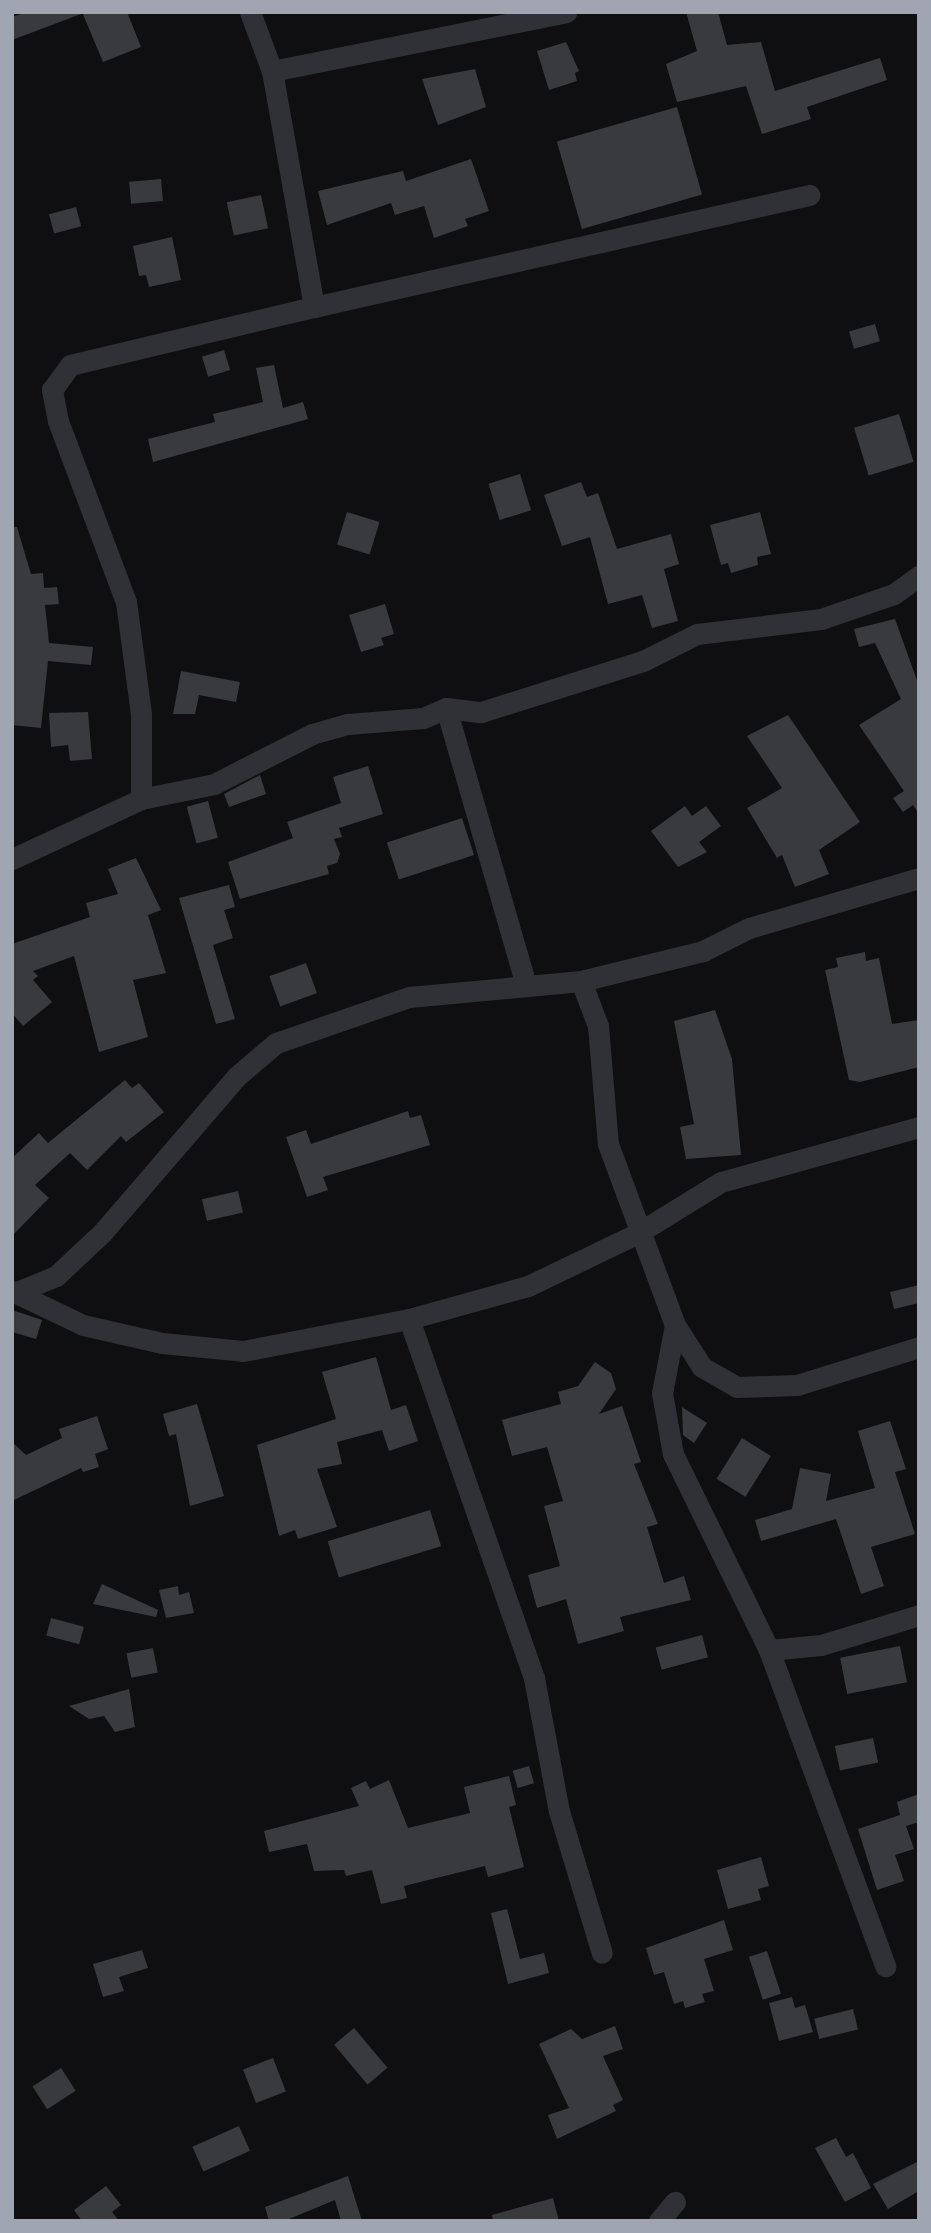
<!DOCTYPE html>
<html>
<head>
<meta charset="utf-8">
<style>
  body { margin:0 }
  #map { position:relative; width:931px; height:2233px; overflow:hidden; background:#0f0f11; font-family:"PT Sans",sans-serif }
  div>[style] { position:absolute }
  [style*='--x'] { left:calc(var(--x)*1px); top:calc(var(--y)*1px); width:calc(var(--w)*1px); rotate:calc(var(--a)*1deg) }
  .building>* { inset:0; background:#393a3e; transform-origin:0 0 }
  .minor>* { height:21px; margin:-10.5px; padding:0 10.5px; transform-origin:10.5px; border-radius:10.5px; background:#303136 }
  span { translate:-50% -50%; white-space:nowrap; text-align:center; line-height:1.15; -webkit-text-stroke:7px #0b0a0c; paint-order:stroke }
  .frame { position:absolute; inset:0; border:14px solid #a0a5b2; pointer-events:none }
</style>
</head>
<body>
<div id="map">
  <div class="building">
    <i style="clip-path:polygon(27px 12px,81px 12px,81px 14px,12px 40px,12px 17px)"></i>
    <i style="clip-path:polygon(82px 12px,127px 12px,141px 47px,103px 62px)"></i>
    <i style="clip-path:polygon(686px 12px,718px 12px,727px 45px,761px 42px,775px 91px,880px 58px,887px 80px,807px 107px,811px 119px,762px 134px,746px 86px,677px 102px,666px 64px,697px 51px)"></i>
    <i style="clip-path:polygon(566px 42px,579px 71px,575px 73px,577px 81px,549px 90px,537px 51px)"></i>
    <i style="clip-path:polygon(475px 69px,486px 107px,438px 125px,422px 79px)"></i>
    <i style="left:677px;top:107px;width:91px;height:125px;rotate:74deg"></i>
    <i style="clip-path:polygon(471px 159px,489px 211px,465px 219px,468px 226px,434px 238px,424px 206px,395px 215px,391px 203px,327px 225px,318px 191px,403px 171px,406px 181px)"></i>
    <i style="left:161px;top:179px;width:22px;height:32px;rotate:85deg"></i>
    <i style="left:261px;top:195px;width:34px;height:35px;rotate:78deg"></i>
    <i style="left:76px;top:207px;width:20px;height:28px;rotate:75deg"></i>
    <i style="clip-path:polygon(172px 237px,181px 280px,149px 287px,146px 275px,139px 276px,133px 246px)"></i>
    <i style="left:875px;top:324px;width:18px;height:27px;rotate:74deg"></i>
    <i style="left:224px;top:350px;width:21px;height:23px;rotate:73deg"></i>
    <i style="clip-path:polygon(274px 365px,283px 408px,303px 402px,308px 419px,153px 462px,148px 439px,215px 422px,213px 414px,263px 402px,256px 368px)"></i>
    <i style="left:899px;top:414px;width:50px;height:47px;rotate:73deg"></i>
    <i style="left:520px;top:474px;width:38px;height:33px;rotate:73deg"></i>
    <i style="clip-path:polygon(581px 482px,587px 497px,598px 493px,617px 549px,671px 534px,679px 564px,664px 569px,678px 621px,652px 628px,642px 595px,608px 604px,590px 537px,562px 546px,544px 495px)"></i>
    <i style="left:347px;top:512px;width:34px;height:34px;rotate:17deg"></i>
    <i style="clip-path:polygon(760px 512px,771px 554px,757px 557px,758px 565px,731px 573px,728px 563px,721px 565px,710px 525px)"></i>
    <i style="clip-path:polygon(12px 527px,17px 527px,31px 574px,43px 573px,44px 588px,57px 587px,59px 604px,45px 605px,49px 643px,93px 647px,91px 665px,48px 661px,41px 728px,12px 725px)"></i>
    <i style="clip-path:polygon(385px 604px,394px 634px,381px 638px,384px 645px,361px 652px,349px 615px)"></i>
    <i style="clip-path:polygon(895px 619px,919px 686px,919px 814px,913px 805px,903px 812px,893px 798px,904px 791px,859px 725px,901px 699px,875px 643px,859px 647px,854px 629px)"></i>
    <i style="clip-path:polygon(181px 671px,240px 682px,236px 702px,199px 695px,195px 714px,173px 714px)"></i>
    <i style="clip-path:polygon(88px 712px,92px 759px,70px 761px,68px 745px,51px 747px,49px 713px)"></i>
    <i style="clip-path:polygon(788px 715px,860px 822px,819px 850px,829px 874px,795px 887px,782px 855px,777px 858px,747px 808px,782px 788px,747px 736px)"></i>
    <i style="clip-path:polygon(368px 766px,383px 814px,339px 828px,342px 837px,334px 839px,340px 854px,337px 863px,327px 866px,329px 874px,240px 899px,228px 862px,293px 838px,287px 822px,341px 803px,333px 777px)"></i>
    <i style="clip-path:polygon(260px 775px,266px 794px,229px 807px,224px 794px)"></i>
    <i style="left:208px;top:801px;width:38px;height:22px;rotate:75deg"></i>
    <i style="clip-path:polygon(685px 806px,692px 816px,706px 806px,721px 826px,699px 842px,707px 852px,678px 867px,651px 831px)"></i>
    <i style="left:462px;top:818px;width:39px;height:79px;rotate:72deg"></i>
    <i style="clip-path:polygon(136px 858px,161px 910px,148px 915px,166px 973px,133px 980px,148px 1037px,99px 1052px,74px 956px,33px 971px,38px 976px,33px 980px,52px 1002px,23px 1026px,12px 1013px,12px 944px,90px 917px,86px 903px,118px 894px,108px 869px)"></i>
    <i style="clip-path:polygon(229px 885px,235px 907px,224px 910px,233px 938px,213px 945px,235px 1019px,216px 1024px,179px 898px)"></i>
    <i style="clip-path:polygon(865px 952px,866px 961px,879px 958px,892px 1024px,919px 1020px,919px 1067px,860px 1082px,849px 1080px,825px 970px,838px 967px,836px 958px)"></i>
    <i style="left:306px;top:963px;width:32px;height:39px;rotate:70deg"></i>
    <i style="clip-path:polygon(715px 1010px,732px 1059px,741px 1155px,686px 1159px,680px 1127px,694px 1124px,674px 1021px)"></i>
    <i style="clip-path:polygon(125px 1080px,132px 1088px,139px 1083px,164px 1112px,126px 1142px,121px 1136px,87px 1170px,70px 1153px,35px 1185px,49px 1198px,12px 1236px,12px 1158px,39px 1133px,48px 1143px)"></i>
    <i style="clip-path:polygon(408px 1111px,410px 1118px,421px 1115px,430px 1145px,323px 1177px,328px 1190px,307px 1197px,286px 1137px,306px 1130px,311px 1144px)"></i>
    <i style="left:238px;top:1191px;width:22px;height:37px;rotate:77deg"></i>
    <i style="clip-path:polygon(919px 1285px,919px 1303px,894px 1309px,890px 1292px)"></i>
    <i style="clip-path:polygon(12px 1310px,42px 1320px,36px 1339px,12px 1332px)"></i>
    <i style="clip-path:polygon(376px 1357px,391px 1410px,406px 1405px,418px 1441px,389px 1451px,382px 1430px,337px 1442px,342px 1464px,317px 1469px,337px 1527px,298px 1539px,295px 1530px,279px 1536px,257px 1445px,336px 1419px,322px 1372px)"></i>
    <i style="clip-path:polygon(595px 1362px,611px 1373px,616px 1389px,599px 1414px,622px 1406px,641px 1462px,634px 1464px,658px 1524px,647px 1527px,664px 1583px,684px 1576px,691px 1600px,620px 1617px,624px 1631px,578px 1644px,566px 1599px,537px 1608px,528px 1575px,560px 1566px,544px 1506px,563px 1501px,547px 1447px,512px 1456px,502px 1420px,561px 1404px,558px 1392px,578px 1386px)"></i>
    <i style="clip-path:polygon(197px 1404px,224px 1496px,190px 1506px,176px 1434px,169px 1436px,163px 1414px)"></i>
    <i style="clip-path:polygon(682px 1407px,707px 1423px,694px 1443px,683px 1435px)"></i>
    <i style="clip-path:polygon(97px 1416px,108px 1449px,95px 1454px,99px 1467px,83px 1472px,81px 1468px,12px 1501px,12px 1442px,26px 1455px,62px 1438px,59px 1429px)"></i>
    <i style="clip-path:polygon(890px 1421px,906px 1469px,895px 1472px,915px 1534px,871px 1547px,884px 1586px,861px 1594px,836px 1519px,761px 1541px,755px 1520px,792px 1509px,800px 1468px,831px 1474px,826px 1501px,875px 1488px,858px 1431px)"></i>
    <i style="left:742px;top:1438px;width:34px;height:48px;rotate:32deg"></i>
    <i style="left:430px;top:1510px;width:38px;height:107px;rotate:73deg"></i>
    <i style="clip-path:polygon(102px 1584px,158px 1610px,156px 1617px,93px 1604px)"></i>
    <i style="clip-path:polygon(178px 1586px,179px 1595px,189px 1592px,194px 1613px,166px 1618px,159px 1590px)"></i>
    <i style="left:51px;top:1618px;width:34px;height:18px;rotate:15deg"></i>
    <i style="left:702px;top:1635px;width:23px;height:48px;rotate:75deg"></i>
    <i style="left:900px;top:1646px;width:37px;height:61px;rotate:79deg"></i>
    <i style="left:153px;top:1648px;width:25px;height:27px;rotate:79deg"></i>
    <i style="clip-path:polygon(129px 1689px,135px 1727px,115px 1732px,104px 1716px,89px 1719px,69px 1706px)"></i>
    <i style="left:873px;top:1738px;width:25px;height:39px;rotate:78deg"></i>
    <i style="left:529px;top:1766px;width:18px;height:17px;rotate:74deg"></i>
    <i style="clip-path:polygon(509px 1776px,516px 1805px,509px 1807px,524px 1867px,488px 1877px,485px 1866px,404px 1886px,407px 1898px,381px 1904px,372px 1870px,346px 1876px,344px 1870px,314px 1871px,307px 1844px,269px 1852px,264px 1831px,359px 1806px,351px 1788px,366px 1781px,370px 1789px,389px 1780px,408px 1828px,470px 1813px,464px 1787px)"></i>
    <i style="clip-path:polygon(919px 1794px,919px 1822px,906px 1826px,914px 1849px,895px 1855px,904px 1881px,877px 1890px,858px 1829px,900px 1815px,897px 1802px)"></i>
    <i style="clip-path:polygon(761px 1857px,769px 1886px,758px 1889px,761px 1900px,728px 1909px,717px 1870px)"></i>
    <i style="clip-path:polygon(507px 1909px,520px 1959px,544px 1953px,549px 1973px,508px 1984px,491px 1913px)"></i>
    <i style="clip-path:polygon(724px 1920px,733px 1950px,704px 1959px,714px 1991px,702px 1994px,705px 2002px,685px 2008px,683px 2001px,674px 2004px,664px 1972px,654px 1975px,646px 1948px)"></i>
    <i style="clip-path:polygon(142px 1950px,148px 1968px,119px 1977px,124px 1991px,103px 1997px,93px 1964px)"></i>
    <i style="left:767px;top:1951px;width:45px;height:19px;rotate:72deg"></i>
    <i style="clip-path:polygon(792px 1997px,795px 2008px,805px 2005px,813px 2032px,779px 2041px,769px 2003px)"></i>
    <i style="left:853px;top:2009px;width:21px;height:40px;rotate:76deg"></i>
    <i style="clip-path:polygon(615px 2026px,623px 2049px,603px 2056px,623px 2100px,613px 2105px,616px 2111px,557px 2139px,548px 2115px,569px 2108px,539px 2044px,571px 2029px,582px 2039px)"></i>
    <i style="left:354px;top:2028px;width:52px;height:26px;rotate:50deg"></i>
    <i style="left:273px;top:2058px;width:36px;height:32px;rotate:69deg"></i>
    <i style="left:61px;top:2068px;width:27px;height:34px;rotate:57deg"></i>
    <i style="left:239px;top:2126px;width:27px;height:51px;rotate:66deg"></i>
    <i style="clip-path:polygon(836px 2138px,846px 2157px,853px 2153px,871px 2188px,845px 2202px,815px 2148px)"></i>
    <i style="clip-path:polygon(919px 2161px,919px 2191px,888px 2209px,873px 2184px)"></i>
    <i style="clip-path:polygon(348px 2176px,362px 2221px,341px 2221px,335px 2200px,284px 2221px,269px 2221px,265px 2207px)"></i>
    <i style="clip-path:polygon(106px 2186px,121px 2205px,112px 2212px,119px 2221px,82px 2221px,74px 2210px)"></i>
    <i style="clip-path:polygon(553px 2198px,559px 2221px,493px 2221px,492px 2215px)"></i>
  </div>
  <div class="minor">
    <i style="--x:250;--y:12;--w:63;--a:69.6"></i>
    <i style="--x:272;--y:71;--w:240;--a:79.9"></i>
    <i style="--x:314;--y:307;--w:508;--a:-12.75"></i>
    <i style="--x:272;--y:71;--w:300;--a:-11.3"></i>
    <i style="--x:446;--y:708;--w:288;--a:73.9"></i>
    <i style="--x:141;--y:799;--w:85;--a:-90"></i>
    <i style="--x:141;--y:714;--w:113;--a:-97.6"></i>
    <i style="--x:126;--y:602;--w:193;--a:-110.6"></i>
    <i style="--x:58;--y:421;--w:32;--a:-101"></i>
    <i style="--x:52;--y:390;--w:31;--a:-54"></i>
    <i style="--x:70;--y:365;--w:251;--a:-13.4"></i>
    <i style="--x:12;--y:859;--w:142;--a:-24.9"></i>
    <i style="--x:141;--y:799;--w:75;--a:-11.6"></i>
    <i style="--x:214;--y:784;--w:110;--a:-27"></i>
    <i style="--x:312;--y:734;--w:37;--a:-16"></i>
    <i style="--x:348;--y:724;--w:75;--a:-4.6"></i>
    <i style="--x:423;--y:718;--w:25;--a:-23"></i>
    <i style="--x:446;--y:708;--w:35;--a:7"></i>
    <i style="--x:481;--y:712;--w:170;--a:-17.5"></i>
    <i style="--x:643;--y:661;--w:60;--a:-26.6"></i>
    <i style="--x:697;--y:634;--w:125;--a:-6.9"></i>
    <i style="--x:821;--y:619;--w:77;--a:-18.9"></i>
    <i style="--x:894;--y:594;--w:31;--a:-36"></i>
    <i style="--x:581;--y:981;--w:126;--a:-13.8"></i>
    <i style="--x:703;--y:951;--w:51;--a:-26.6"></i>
    <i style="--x:749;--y:928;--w:177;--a:-16.4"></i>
    <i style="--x:12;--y:1291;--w:79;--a:25.6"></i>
    <i style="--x:83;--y:1325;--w:81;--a:12.8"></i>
    <i style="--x:162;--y:1343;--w:81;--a:5.6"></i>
    <i style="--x:243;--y:1351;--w:169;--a:-10.9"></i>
    <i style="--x:409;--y:1319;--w:123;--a:-15.5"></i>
    <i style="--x:528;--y:1286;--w:122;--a:-25.7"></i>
    <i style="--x:638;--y:1233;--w:97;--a:-31.6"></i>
    <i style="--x:721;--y:1182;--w:205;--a:-15.5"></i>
    <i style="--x:17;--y:1292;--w:42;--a:-22.3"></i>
    <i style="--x:56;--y:1276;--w:63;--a:-43.1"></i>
    <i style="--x:102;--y:1233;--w:206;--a:-49.3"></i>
    <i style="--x:236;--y:1077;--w:52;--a:-40.4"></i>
    <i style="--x:276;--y:1043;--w:141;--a:-19.1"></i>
    <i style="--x:409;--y:997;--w:173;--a:-5.3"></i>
    <i style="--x:581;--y:981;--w:48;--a:69.3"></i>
    <i style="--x:598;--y:1026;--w:118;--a:85.2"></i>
    <i style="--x:608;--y:1144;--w:193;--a:69.7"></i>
    <i style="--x:675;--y:1325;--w:69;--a:100.8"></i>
    <i style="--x:662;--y:1393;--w:62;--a:79.8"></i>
    <i style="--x:673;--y:1454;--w:218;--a:63.9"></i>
    <i style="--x:769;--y:1650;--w:337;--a:69.8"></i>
    <i style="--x:409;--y:1319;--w:380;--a:70.8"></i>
    <i style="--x:534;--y:1678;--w:135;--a:79.4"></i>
    <i style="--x:559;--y:1811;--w:148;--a:73.2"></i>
    <i style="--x:675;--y:1325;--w:50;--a:57.3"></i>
    <i style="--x:702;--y:1367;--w:40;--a:29.7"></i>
    <i style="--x:737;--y:1387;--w:60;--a:-1.9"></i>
    <i style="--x:797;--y:1385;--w:128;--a:-17.3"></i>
    <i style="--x:769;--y:1650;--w:52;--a:-5.5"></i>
    <i style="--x:821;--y:1645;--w:102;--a:-17"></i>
    <i style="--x:659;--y:2221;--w:25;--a:-50"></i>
  </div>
  <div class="frame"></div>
</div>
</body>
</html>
